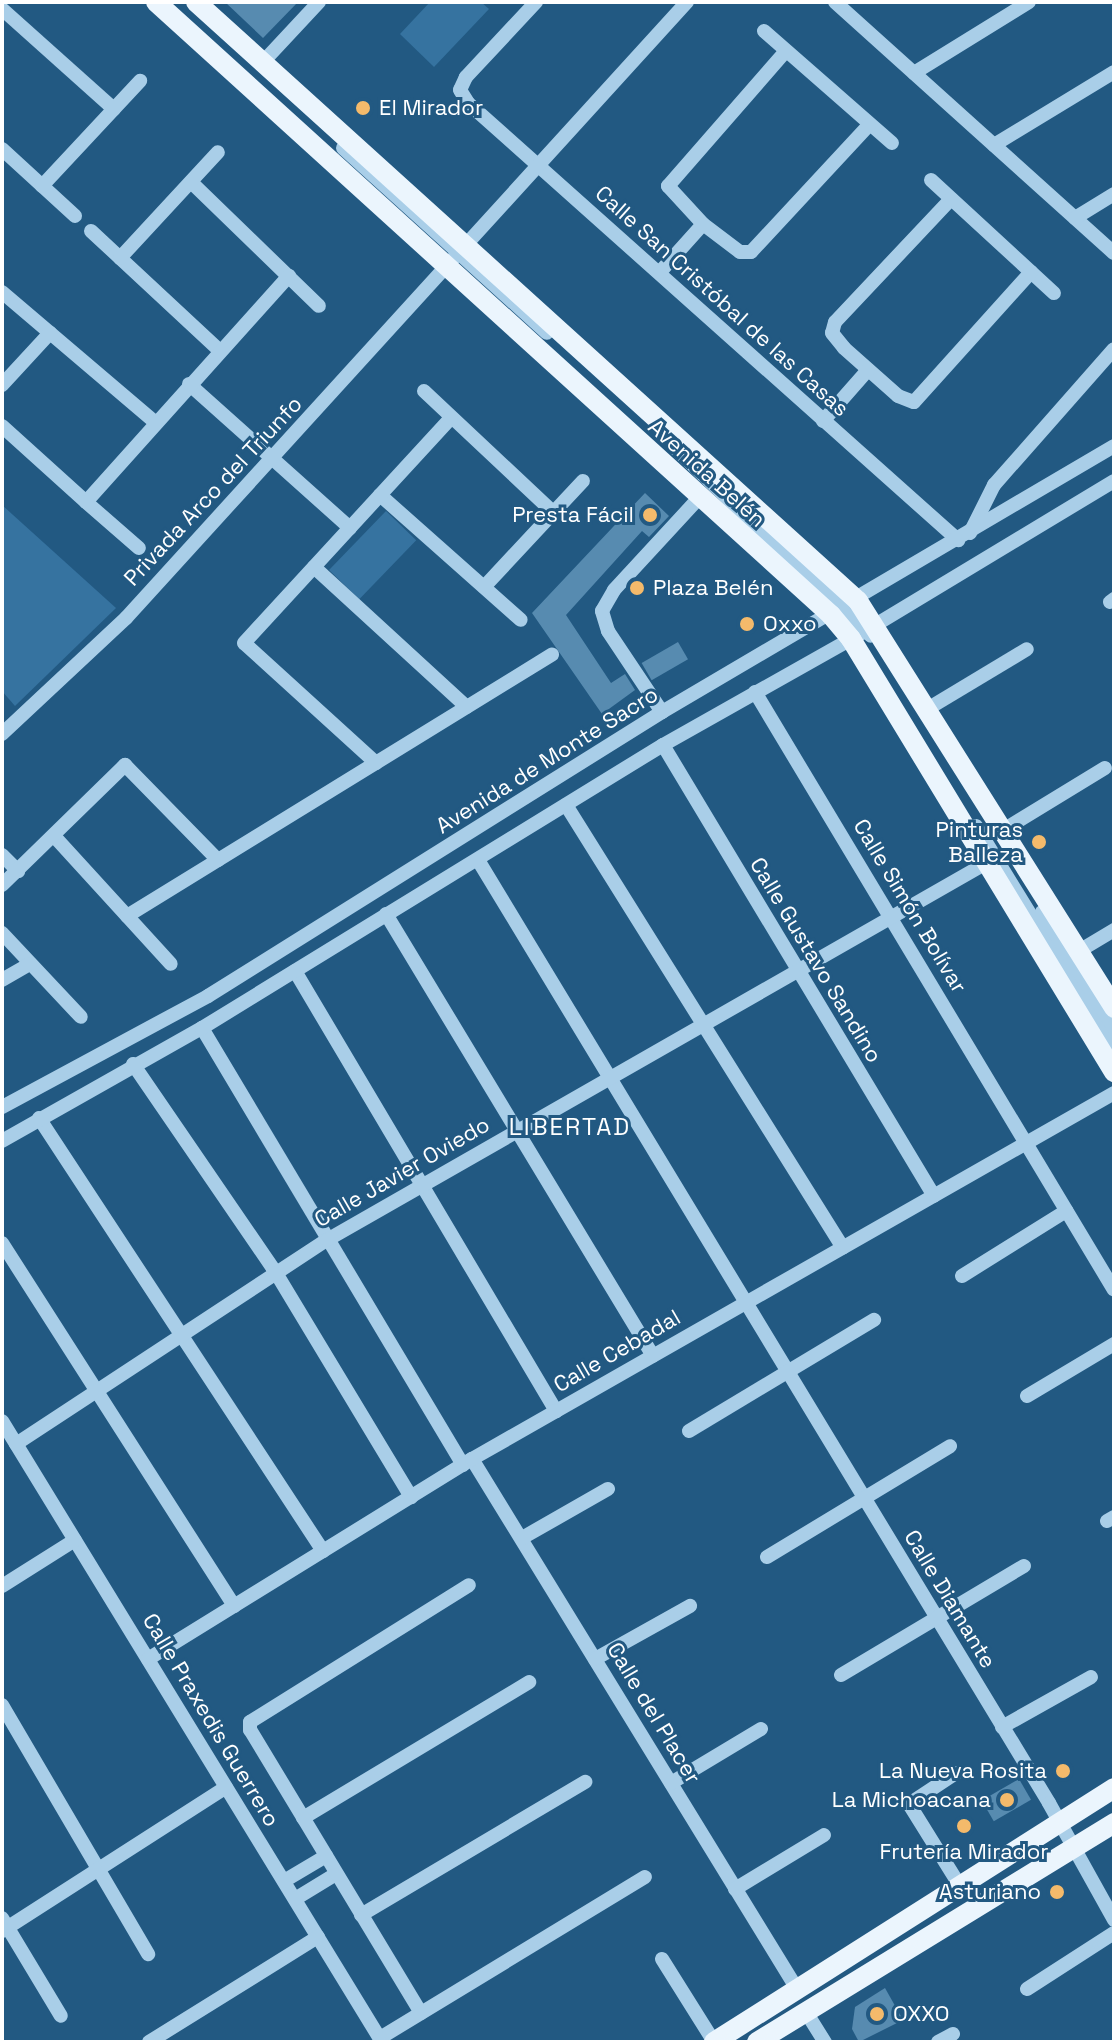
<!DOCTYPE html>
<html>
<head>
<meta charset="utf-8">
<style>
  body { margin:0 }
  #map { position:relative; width:1116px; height:2044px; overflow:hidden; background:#225982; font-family:"Space Grotesk",sans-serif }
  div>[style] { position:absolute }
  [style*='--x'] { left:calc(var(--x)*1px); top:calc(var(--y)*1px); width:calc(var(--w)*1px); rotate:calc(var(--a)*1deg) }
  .green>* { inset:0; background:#3673a0; transform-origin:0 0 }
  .building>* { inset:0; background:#578bb0; transform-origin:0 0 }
  .minor>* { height:14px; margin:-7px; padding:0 7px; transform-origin:7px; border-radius:7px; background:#a9cee8 }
  .major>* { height:20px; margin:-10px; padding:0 10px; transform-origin:10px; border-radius:10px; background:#ebf5fd }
  .dots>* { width:22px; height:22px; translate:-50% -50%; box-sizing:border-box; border:4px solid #225982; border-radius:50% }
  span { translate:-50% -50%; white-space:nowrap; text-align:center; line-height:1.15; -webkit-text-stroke:6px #225982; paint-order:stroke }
  .poi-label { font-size:22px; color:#fff }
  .left { translate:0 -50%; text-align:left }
  .right { translate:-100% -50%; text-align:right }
  .street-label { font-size:22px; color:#fff }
  .neighbourhood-label { font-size:24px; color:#fff; letter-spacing:2px }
  .frame { position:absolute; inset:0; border:4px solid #fff; pointer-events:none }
</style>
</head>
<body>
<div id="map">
  <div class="green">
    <i style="clip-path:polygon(430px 2px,481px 2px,489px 9px,434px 67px,400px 34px)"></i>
    <i style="clip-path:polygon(2px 505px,116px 608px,15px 706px,2px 691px)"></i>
    <i style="left:386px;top:511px;width:42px;height:82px;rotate:44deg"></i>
  </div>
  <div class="building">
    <i style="clip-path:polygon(225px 2px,298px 2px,263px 38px)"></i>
    <i style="clip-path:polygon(645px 493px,669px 516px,649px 537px,642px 531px,566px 615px,611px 683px,625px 674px,635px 690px,602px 714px,532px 613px)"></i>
    <i style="left:678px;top:642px;width:20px;height:42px;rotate:60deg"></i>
    <i style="left:1019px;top:1779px;width:24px;height:43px;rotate:60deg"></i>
    <i style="clip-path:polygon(885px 1988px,903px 2020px,859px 2042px,852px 2029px,855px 2007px)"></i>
  </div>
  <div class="minor">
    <i style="--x:536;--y:2;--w:103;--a:133"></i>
    <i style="--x:466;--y:77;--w:14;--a:115"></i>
    <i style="--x:460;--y:90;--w:15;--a:58"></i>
    <i style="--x:468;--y:103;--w:657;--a:41.73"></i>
    <i style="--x:835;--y:2;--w:375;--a:42"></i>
    <i style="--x:2;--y:9;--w:150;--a:41.8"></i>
    <i style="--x:764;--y:31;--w:170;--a:41.2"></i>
    <i style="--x:785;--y:52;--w:178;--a:131.1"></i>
    <i style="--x:668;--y:186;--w:52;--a:47.4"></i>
    <i style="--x:703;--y:224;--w:46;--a:37.1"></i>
    <i style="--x:740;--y:252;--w:11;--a:0"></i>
    <i style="--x:751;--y:252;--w:173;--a:-47.1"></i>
    <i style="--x:263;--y:62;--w:82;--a:-47"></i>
    <i style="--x:914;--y:73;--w:135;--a:-31.7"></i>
    <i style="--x:994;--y:145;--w:140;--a:-31.3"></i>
    <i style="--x:343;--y:148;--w:275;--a:42.2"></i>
    <i style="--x:2;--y:149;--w:99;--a:42.5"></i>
    <i style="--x:931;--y:180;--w:167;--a:42.6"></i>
    <i style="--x:191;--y:182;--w:178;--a:44.1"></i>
    <i style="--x:42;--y:186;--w:144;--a:-47"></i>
    <i style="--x:951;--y:199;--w:169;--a:133.3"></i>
    <i style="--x:835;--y:322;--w:11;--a:105"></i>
    <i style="--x:832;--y:333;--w:19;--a:51"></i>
    <i style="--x:844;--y:348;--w:72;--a:41.6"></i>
    <i style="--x:898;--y:396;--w:17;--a:21"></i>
    <i style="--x:914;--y:402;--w:175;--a:-48"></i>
    <i style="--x:1075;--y:218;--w:46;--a:-31.6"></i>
    <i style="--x:91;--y:231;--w:176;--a:42.9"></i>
    <i style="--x:120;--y:258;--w:144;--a:-47.2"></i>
    <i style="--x:660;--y:272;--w:64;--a:-48.1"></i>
    <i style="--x:2;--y:292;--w:201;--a:40.4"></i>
    <i style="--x:189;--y:384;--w:216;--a:41.8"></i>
    <i style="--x:2;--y:385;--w:71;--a:-47.3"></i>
    <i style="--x:424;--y:391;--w:178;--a:43.2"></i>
    <i style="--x:823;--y:421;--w:68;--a:-48.6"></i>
    <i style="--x:2;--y:426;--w:113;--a:42.1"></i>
    <i style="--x:86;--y:502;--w:304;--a:-48.1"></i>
    <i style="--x:673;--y:446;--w:274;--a:43.8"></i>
    <i style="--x:380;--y:495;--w:188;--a:41.6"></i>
    <i style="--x:86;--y:502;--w:70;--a:41"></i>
    <i style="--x:970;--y:533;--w:54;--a:-63.4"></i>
    <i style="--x:994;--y:485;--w:181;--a:-48.6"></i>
    <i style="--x:314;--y:567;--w:207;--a:42.5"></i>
    <i style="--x:484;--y:587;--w:145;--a:-47"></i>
    <i style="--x:1110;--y:602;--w:5;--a:-37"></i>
    <i style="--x:755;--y:692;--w:697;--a:59.02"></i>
    <i style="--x:929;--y:708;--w:114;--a:-31"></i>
    <i style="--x:662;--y:712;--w:97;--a:-123.7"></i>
    <i style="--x:608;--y:631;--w:21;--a:-107"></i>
    <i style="--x:602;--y:611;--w:24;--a:-60"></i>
    <i style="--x:614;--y:590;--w:124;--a:-47.3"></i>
    <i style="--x:2;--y:734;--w:170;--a:-43.1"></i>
    <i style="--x:126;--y:618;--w:833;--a:-47.68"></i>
    <i style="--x:663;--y:745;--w:526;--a:59"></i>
    <i style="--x:376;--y:763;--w:178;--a:-137.7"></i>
    <i style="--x:244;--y:643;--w:306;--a:-47.4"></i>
    <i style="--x:566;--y:805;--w:522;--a:57.98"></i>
    <i style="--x:976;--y:826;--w:263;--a:58.4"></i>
    <i style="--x:1005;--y:829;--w:117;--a:-31.4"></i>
    <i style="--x:54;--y:836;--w:173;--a:47.6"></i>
    <i style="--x:2;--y:855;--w:23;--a:45"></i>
    <i style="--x:478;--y:860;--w:1102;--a:58.8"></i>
    <i style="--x:1049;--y:1803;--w:134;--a:60.9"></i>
    <i style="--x:2;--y:885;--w:172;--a:-44.3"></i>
    <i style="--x:125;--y:765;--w:133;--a:45.6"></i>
    <i style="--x:1042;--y:912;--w:137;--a:58.2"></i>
    <i style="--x:386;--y:914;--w:516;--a:58.86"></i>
    <i style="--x:127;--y:916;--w:499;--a:-31.6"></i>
    <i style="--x:2;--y:933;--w:115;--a:46.8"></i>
    <i style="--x:1079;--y:951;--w:41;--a:-31"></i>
    <i style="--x:295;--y:971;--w:512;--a:59.32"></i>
    <i style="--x:2;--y:980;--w:32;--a:-30"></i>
    <i style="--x:202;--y:1028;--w:509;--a:59.15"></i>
    <i style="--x:133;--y:1064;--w:253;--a:55.6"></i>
    <i style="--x:276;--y:1273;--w:262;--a:58.9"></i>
    <i style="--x:2;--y:1107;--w:234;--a:-28.3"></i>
    <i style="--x:208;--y:996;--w:536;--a:-32.03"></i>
    <i style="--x:662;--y:712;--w:524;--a:-30.48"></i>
    <i style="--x:39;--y:1118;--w:518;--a:56.74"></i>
    <i style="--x:2;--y:1141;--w:230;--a:-29.5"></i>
    <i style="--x:202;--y:1028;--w:541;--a:-31.55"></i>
    <i style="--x:663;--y:745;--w:234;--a:-29.4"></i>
    <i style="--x:867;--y:630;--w:288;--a:-31.1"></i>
    <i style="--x:2;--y:1243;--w:431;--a:57.4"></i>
    <i style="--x:962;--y:1276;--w:123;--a:-32"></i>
    <i style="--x:1027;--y:1396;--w:101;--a:-30.9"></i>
    <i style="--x:2;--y:1421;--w:728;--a:58.54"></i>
    <i style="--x:689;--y:1431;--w:216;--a:-31"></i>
    <i style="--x:16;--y:1444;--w:372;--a:-33.3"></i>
    <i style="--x:327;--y:1240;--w:761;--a:-29.76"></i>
    <i style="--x:472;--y:1459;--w:622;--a:58.48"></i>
    <i style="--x:1107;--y:1521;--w:8;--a:-30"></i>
    <i style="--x:522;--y:1538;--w:99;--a:-29.7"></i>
    <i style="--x:767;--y:1557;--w:214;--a:-31.2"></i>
    <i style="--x:2;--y:1586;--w:86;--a:-32.2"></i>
    <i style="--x:148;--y:1659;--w:381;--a:-31.7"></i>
    <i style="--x:472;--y:1459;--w:739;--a:-29.69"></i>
    <i style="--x:595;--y:1659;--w:109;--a:-29.2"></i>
    <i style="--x:841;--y:1675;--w:213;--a:-30.8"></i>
    <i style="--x:2;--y:1705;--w:289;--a:59.6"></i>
    <i style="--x:1002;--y:1727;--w:102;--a:-29.3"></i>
    <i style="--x:956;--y:1773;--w:56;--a:146.6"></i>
    <i style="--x:909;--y:1804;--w:97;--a:58.1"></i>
    <i style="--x:671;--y:1783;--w:105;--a:-31"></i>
    <i style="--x:303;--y:1818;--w:264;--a:-31"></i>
    <i style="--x:284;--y:1881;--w:49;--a:-30.8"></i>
    <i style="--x:735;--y:1889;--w:104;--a:-31.2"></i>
    <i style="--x:295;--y:1899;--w:48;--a:-31.4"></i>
    <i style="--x:361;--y:1915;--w:261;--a:-30.7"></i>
    <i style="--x:2;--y:1918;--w:114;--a:59"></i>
    <i style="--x:2;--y:1931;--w:266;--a:-32.7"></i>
    <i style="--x:662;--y:1959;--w:98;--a:57.9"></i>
    <i style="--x:1027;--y:1989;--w:103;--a:-32.8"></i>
    <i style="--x:806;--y:2012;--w:36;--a:58"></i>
    <i style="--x:421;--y:2013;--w:331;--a:-121.1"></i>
    <i style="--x:250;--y:1730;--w:8;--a:-90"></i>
    <i style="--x:250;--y:1722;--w:258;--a:-32"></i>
    <i style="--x:380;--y:2038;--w:310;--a:-31.3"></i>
    <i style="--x:149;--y:2042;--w:199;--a:-31.9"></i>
    <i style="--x:938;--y:2042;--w:17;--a:-28"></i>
  </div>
  <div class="major">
    <i style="--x:156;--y:2;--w:912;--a:42.24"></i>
    <i style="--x:831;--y:615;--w:31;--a:50"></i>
    <i style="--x:851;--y:639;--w:507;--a:58.73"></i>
    <i style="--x:196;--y:2;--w:893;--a:42.14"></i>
    <i style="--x:858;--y:601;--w:481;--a:57.8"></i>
    <i style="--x:714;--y:2042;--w:474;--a:-32.4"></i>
    <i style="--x:757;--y:2042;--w:419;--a:-31.5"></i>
  </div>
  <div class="dots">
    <i style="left:363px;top:108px;background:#f4ba6b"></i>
    <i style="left:650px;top:515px;background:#f4ba6b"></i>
    <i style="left:637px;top:588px;background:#f4ba6b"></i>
    <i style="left:747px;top:624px;background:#f4ba6b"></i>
    <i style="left:1039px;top:842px;background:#f4ba6b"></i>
    <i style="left:1063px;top:1771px;background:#f4ba6b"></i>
    <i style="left:1007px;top:1800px;background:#f4ba6b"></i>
    <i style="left:964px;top:1826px;background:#f4ba6b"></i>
    <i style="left:1057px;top:1892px;background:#f4ba6b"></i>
    <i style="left:877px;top:2014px;background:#f4ba6b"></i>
  </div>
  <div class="poi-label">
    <span class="left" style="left:379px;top:108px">El Mirador</span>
    <span class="right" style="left:634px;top:515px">Presta Fácil</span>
    <span class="left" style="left:653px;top:588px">Plaza Belén</span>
    <span class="left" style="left:763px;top:624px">Oxxo</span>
    <span class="right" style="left:1023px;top:842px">Pinturas<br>Balleza</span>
    <span class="right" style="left:1047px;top:1771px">La Nueva Rosita</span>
    <span class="right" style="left:991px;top:1800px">La Michoacana</span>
    <span style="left:964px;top:1852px">Frutería Mirador</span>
    <span class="right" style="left:1041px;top:1892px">Asturiano</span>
    <span class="left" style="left:893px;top:2014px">OXXO</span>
  </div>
  <div class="street-label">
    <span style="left:722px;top:301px;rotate:42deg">Calle San Cristóbal de las Casas</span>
    <span style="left:707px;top:473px;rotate:42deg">Avenida Belén</span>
    <span style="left:213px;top:491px;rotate:-47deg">Privada Arco del Triunfo</span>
    <span style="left:547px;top:760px;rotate:-32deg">Avenida de Monte Sacro</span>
    <span style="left:910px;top:906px;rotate:59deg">Calle Simón Bolívar</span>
    <span style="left:816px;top:960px;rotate:59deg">Calle Gustavo Sandino</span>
    <span style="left:402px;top:1172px;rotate:-30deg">Calle Javier Oviedo</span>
    <span style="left:617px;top:1351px;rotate:-30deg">Calle Cebadal</span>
    <span style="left:950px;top:1599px;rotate:59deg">Calle Diamante</span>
    <span style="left:654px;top:1713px;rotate:59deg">Calle del Placer</span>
    <span style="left:211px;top:1720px;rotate:59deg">Calle Praxedis Guerrero</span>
  </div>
  <div class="neighbourhood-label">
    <span style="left:570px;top:1127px">LIBERTAD</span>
  </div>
  <div class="frame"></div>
</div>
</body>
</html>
